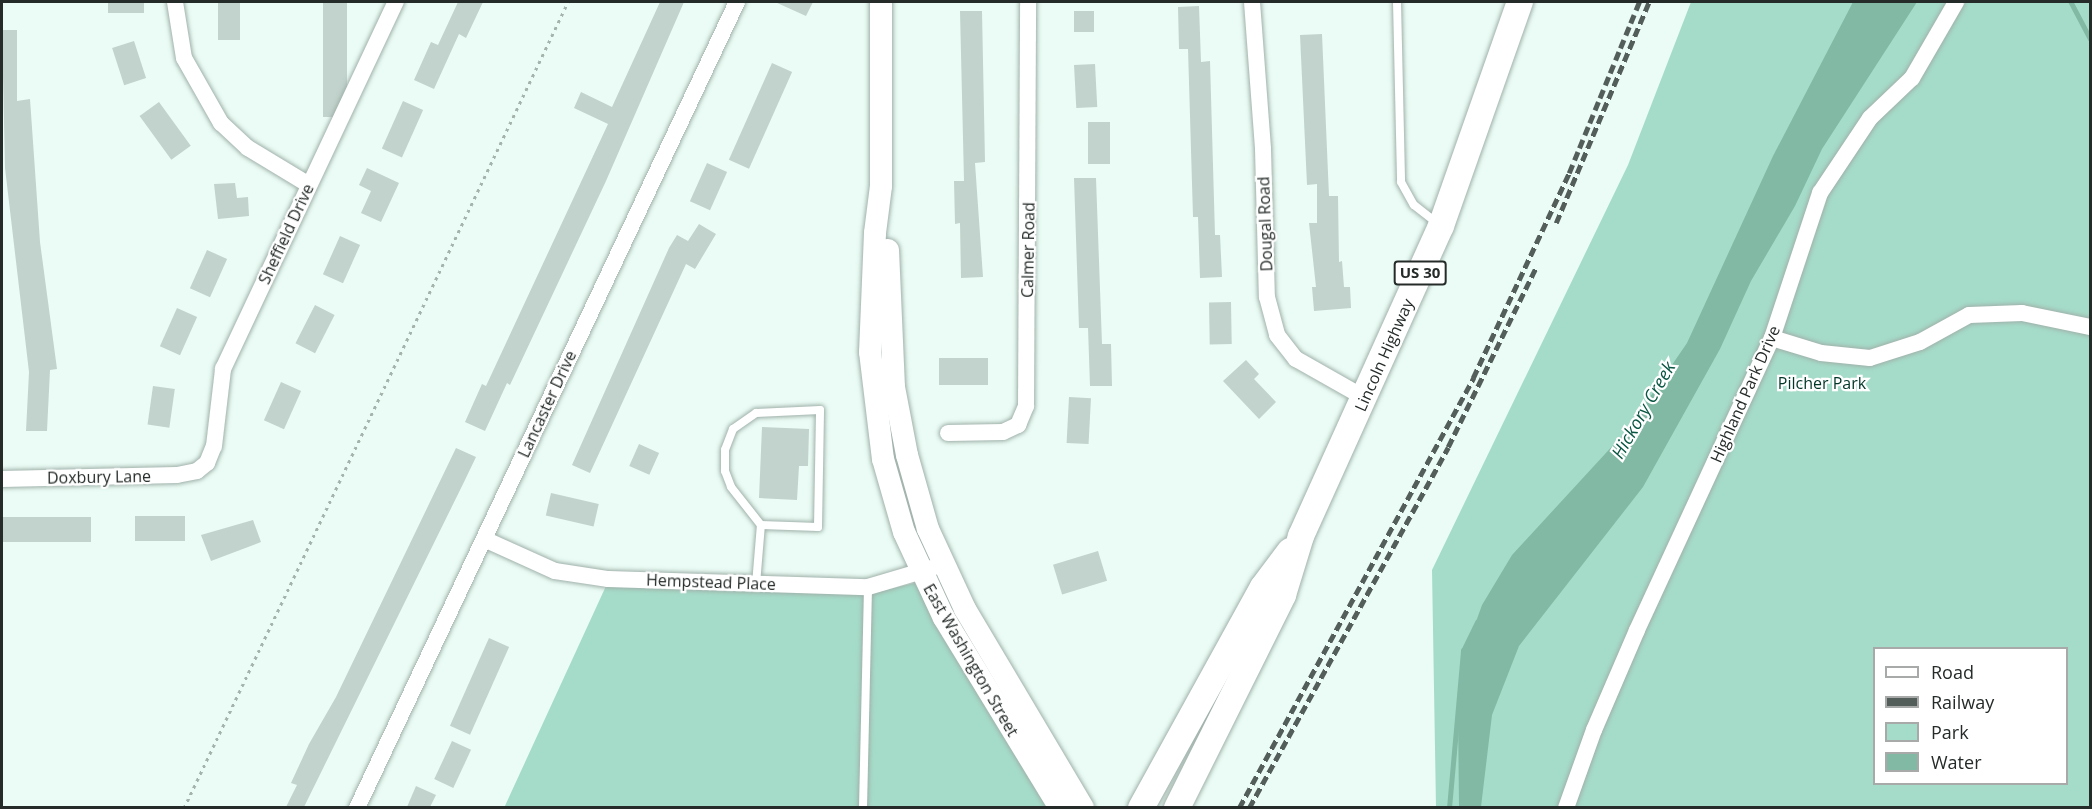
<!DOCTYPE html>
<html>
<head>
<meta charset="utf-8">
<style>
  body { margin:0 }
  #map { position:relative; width:2092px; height:809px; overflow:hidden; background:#eafcf5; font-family:"Open Sans",sans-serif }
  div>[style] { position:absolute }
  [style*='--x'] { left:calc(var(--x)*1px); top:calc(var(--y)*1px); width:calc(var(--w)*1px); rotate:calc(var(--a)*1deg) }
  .green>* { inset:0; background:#a5dcc9 }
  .water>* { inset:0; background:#81b9a5 }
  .stream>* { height:4.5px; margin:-2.25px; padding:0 2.25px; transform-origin:2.25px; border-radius:2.25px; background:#81b9a5 }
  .building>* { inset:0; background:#c1d3cc; transform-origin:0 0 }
  .path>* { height:3px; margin-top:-1.5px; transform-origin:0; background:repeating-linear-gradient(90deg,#a5b3ad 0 3px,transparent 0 7.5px) }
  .roads { filter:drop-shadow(0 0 2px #a0b1aa) drop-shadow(0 0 2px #a0b1aa) }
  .lane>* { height:8px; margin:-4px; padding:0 4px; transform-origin:4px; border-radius:4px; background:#fff }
  .street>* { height:16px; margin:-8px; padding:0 8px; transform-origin:8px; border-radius:8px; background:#fff }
  .secondary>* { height:22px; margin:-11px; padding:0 11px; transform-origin:11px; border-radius:11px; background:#fff }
  .primary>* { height:26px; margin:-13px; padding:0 13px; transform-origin:13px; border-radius:13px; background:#fff }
  .rail>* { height:4.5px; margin-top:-2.25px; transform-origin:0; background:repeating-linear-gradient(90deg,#535d59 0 9px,transparent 0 13.5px) }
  span { translate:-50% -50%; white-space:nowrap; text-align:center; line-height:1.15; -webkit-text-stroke:4.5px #fff; paint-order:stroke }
  .shield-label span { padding:2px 4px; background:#fff; border:2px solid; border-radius:4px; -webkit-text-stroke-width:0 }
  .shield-label { font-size:15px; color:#242b28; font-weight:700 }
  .street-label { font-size:16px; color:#242b28 }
  .park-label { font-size:16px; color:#023629 }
  .water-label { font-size:18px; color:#085542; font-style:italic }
  .frame { position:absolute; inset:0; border:3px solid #242b28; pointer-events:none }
  .legend { position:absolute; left:1873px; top:647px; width:195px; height:138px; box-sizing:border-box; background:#fff; border:2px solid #a7aaa9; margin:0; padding:8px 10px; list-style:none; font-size:18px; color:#242b28 }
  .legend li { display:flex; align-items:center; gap:12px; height:30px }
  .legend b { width:30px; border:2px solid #a7aaa9 }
</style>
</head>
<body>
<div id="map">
  <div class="green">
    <i style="clip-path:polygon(evenodd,1691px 2px,2090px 2px,2090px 807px,1436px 807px,1432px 570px,1628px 165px,1691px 2px,1874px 648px,2066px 648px,2066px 784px,1874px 784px,1874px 648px)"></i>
    <i style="clip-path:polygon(915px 583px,1060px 807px,504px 808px,606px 586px,873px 593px)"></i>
  </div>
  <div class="water">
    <i style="clip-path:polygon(1853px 2px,1917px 2px,1822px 149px,1795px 206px,1751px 281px,1720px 349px,1643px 487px,1519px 646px,1492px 715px,1481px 807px,1459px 807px,1458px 712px,1465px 652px,1482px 605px,1512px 555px,1628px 429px,1687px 343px,1773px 156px)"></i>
  </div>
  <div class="stream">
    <i style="--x:2071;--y:2;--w:41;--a:62.2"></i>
    <i style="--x:1449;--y:808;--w:158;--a:-84.9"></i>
    <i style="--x:1463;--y:651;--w:32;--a:-64"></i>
  </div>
  <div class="building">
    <i style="left:108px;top:2px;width:36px;height:11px"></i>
    <i style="left:218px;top:2px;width:22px;height:38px"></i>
    <i style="left:323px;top:2px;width:24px;height:115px"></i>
    <i style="clip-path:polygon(458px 2px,483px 2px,466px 38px,459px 34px,434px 89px,414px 80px,431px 42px,438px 45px)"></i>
    <i style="clip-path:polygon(660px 2px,684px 2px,606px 181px,510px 385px,507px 383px,485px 431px,465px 422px,482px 384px,486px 386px,608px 124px,574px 108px,581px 92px,612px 107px)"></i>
    <i style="clip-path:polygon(775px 2px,813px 2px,806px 16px)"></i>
    <i style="clip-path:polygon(1199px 6px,1201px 62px,1210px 61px,1215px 235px,1220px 235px,1222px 277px,1200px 278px,1198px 217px,1193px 217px,1188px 49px,1179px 49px,1178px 7px)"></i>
    <i style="clip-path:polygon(960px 11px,982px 11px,985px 162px,975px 163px,983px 277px,961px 278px,960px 223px,955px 224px,954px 181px,964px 181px)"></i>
    <i style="left:1074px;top:11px;width:20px;height:21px"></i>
    <i style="clip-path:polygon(2px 30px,17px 30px,17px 101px,30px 99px,40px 242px,57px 369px,50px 370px,47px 431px,26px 431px,29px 372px,5px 168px)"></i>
    <i style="clip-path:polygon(1322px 34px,1329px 196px,1338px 196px,1339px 262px,1342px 261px,1344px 287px,1350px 287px,1351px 308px,1314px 311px,1312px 287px,1316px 287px,1309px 223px,1317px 223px,1317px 184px,1307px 185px,1300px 35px)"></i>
    <i style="left:134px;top:41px;width:39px;height:23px;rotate:72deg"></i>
    <i style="left:772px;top:63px;width:22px;height:106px;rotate:24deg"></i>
    <i style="left:1095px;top:64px;width:43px;height:21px;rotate:87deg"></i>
    <i style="left:403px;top:101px;width:22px;height:52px;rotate:24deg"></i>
    <i style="left:159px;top:102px;width:54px;height:24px;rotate:54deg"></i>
    <i style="left:1088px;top:122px;width:22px;height:42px"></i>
    <i style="left:707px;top:163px;width:22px;height:42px;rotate:24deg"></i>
    <i style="clip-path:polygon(367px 168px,399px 183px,381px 222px,361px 213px,371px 191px,359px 185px)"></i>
    <i style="clip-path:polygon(1074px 178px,1096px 178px,1102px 344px,1111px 344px,1112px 386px,1090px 386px,1088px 328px,1079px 328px)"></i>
    <i style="clip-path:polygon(235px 183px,237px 198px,248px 197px,249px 216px,218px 219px,214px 184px)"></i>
    <i style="clip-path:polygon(699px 224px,716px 234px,695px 269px,686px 264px,590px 473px,572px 465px,669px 248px,677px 235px,688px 241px)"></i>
    <i style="left:340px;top:236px;width:22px;height:42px;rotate:24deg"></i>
    <i style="left:207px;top:250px;width:22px;height:42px;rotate:24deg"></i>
    <i style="left:1231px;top:302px;width:42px;height:22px;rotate:89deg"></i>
    <i style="left:315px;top:305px;width:22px;height:43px;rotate:27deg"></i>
    <i style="left:177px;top:308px;width:22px;height:42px;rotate:24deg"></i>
    <i style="left:988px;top:358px;width:27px;height:49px;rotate:90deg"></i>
    <i style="clip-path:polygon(1246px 360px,1259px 374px,1254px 379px,1276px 402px,1259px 419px,1223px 381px)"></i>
    <i style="left:281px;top:382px;width:22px;height:42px;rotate:24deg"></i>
    <i style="left:153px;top:386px;width:22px;height:39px;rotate:8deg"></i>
    <i style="left:1069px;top:397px;width:22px;height:46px;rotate:3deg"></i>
    <i style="clip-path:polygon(762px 427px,809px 429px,808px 466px,799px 466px,797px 500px,759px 498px)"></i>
    <i style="left:639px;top:444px;width:22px;height:24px;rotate:24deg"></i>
    <i style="clip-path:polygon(456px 448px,476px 457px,464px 482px,304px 807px,286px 807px,297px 785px,291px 783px,309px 744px,336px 697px)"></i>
    <i style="left:551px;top:493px;width:49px;height:23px;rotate:13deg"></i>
    <i style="left:135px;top:516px;width:50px;height:25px"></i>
    <i style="left:91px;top:517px;width:25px;height:89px;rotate:90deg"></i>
    <i style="clip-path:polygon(253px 520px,261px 542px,211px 561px,201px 535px)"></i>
    <i style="left:1098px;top:551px;width:31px;height:47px;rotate:73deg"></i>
    <i style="left:489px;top:638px;width:22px;height:96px;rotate:24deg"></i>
    <i style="left:452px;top:741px;width:21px;height:42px;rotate:25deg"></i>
    <i style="clip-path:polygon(416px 786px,436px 795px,430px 807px,407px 807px)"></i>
  </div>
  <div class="path">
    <i style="--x:184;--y:808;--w:893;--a:-64.53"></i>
  </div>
  <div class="roads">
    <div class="lane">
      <i style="--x:1397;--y:2;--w:180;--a:88.7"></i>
      <i style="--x:1401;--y:182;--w:26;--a:61"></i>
      <i style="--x:1414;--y:205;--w:31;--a:38"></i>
      <i style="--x:756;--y:584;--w:59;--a:-85.2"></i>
      <i style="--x:761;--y:525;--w:57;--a:2"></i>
      <i style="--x:818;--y:527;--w:117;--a:-89"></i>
      <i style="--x:820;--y:410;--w:64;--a:177.3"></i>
      <i style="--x:756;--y:413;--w:28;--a:145"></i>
      <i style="--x:733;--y:429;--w:22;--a:111"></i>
      <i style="--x:725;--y:450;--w:21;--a:90"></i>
      <i style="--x:725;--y:471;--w:17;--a:69"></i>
      <i style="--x:731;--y:487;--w:48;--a:51.7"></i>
      <i style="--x:863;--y:808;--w:221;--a:-88.7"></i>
    </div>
    <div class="street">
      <i style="--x:175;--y:2;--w:57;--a:80.9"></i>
      <i style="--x:184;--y:58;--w:75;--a:60.4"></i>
      <i style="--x:221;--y:123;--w:37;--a:43"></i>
      <i style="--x:248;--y:148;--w:71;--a:31.2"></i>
      <i style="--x:1252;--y:2;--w:147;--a:85.7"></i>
      <i style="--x:1263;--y:149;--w:148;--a:88.5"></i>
      <i style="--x:1267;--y:297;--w:39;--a:75"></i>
      <i style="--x:1277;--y:335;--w:31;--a:52"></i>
      <i style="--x:1296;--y:359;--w:79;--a:29.5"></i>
      <i style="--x:1772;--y:338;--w:51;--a:17"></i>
      <i style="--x:1821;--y:353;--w:49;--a:5.8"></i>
      <i style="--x:1870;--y:358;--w:52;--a:-17.7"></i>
      <i style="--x:1920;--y:342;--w:56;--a:-28.9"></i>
      <i style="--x:1969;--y:315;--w:53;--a:-2.2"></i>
      <i style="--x:2022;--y:313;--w:69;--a:11.6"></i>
      <i style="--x:948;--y:433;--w:55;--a:-1"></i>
      <i style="--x:1003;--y:432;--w:17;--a:-25"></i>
      <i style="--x:1018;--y:425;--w:21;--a:-67"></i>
      <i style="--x:1026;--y:406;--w:404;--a:-89.7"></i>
      <i style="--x:2;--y:479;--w:175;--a:-1.3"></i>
      <i style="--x:177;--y:475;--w:20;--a:-11"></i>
      <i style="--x:197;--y:471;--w:13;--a:-39"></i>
      <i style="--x:207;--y:463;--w:18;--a:-68"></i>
      <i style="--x:214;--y:446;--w:78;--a:-83.3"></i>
      <i style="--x:223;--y:369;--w:406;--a:-64.8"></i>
      <i style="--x:484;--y:539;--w:78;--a:24.3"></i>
      <i style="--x:555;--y:571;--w:54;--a:8.6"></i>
      <i style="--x:608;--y:579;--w:260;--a:1.8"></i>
      <i style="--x:868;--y:587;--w:67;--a:-16.5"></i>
      <i style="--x:357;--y:808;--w:891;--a:-64.76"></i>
      <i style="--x:1566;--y:808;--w:83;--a:-70.3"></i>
      <i style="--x:1594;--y:730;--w:109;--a:-66.7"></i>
      <i style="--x:1637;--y:630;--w:322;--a:-65.2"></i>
      <i style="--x:1772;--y:338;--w:153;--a:-71.7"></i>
      <i style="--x:1820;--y:193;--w:90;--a:-56.3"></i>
      <i style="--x:1870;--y:118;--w:58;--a:-43.6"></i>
      <i style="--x:1912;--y:78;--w:88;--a:-59.9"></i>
    </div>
    <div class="secondary">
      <i style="--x:881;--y:2;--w:184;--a:90"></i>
      <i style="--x:881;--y:186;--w:47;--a:97.3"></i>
      <i style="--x:875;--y:233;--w:119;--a:92.4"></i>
      <i style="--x:870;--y:352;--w:108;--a:83.1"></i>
      <i style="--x:883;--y:459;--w:76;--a:74"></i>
      <i style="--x:904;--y:532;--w:95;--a:65.1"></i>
      <i style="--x:944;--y:618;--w:223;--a:58.6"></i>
      <i style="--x:888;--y:250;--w:137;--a:87.5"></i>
      <i style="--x:894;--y:387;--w:69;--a:79.2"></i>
      <i style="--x:907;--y:455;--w:77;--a:74.2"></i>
      <i style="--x:928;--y:529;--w:88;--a:65.2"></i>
      <i style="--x:965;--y:609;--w:231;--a:59.3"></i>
    </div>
    <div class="primary">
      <i style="--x:1141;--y:808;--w:252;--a:-61.1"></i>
      <i style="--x:1263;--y:587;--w:45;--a:-53.1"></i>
      <i style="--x:1177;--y:808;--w:238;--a:-63.5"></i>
      <i style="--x:1283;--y:595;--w:62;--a:-73"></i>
      <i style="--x:1301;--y:536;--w:340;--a:-65.7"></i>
      <i style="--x:1441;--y:226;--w:238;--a:-70.6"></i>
    </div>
  </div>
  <div class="rail">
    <i style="--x:1556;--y:223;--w:240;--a:-67.2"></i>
    <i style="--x:1239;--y:808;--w:490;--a:-61.4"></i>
    <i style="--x:1473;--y:378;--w:226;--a:-64.9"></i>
    <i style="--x:1569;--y:173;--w:185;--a:-67.7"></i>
    <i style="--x:1249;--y:808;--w:412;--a:-61.1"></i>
    <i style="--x:1448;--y:447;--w:200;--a:-63.9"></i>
  </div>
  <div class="shield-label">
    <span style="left:1420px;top:273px">US 30</span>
  </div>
  <div class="street-label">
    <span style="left:1265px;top:224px;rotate:-92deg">Dougal Road</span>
    <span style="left:286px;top:234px;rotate:-65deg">Sheffield Drive</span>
    <span style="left:1028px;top:250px;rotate:-89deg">Calmer Road</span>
    <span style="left:1384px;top:355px;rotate:-66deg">Lincoln Highway</span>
    <span style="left:1745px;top:394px;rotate:-66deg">Highland Park Drive</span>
    <span style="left:547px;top:404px;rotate:-65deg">Lancaster Drive</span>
    <span style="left:99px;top:477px;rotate:-1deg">Doxbury Lane</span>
    <span style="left:711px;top:582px;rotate:2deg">Hempstead Place</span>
    <span style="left:971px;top:660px;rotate:60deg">East Washington Street</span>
  </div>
  <div class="park-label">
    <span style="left:1822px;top:383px">Pilcher Park</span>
  </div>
  <div class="water-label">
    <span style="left:1643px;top:410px;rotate:-60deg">Hickory Creek</span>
  </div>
  <div class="frame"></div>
  <ul class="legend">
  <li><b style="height:8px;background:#fff"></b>Road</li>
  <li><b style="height:8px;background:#535d59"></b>Railway</li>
  <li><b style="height:16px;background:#a5dcc9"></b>Park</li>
  <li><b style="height:16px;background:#81b9a5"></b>Water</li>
  </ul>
</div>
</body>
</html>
